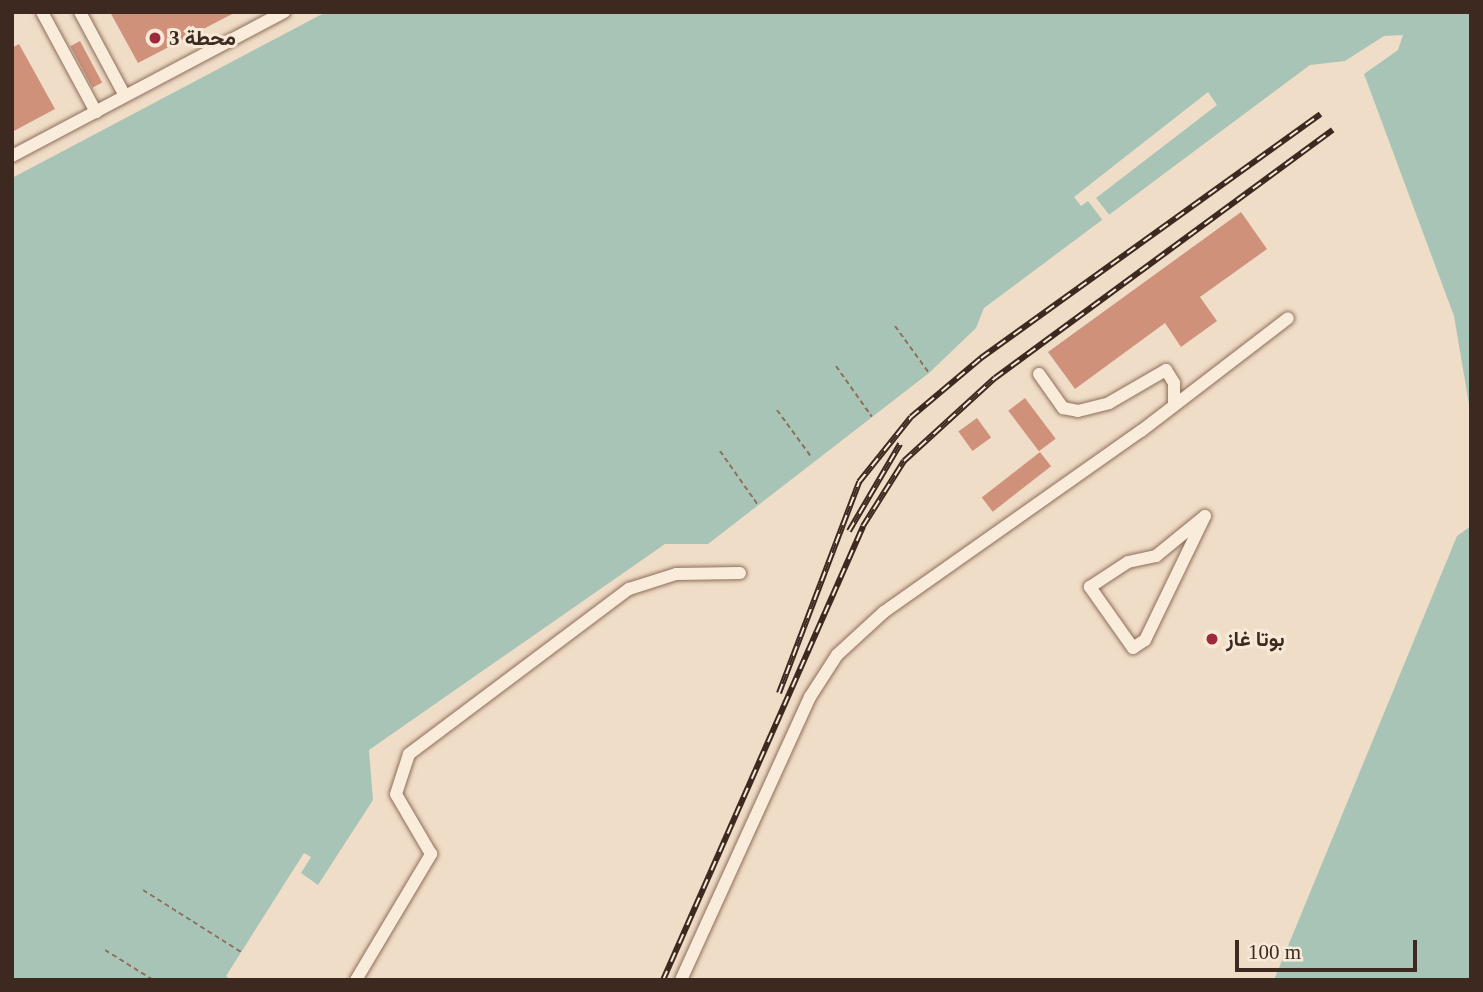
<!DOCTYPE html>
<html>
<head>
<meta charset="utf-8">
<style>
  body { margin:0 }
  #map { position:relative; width:1483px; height:992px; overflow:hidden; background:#f0ddc7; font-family:"Times New Roman",Vazirmatn,serif }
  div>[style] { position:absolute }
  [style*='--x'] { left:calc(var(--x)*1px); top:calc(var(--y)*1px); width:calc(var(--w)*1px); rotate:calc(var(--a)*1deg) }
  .water>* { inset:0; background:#a8c4b7 }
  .pier>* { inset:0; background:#f0ddc7 }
  .building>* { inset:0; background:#d0917b; transform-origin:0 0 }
  .path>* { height:2px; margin-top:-1px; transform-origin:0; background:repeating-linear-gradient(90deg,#8d6e5b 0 5px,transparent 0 8.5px) }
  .roads { filter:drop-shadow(0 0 2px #8d6e5b) drop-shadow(0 0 2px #8d6e5b) }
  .minor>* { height:12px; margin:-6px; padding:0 6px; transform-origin:6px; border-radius:6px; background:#faecdb }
  .rail>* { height:6px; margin-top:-3px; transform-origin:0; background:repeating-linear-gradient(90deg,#f7e9d7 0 10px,#3d291f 0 20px); box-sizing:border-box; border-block:2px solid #3d291f }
  .dots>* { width:19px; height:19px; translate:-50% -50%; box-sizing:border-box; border:4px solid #f7e9d7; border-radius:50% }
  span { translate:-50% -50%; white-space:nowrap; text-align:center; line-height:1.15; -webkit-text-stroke:6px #f7e9d7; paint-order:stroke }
  .poi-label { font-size:21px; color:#3d291f; font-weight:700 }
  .left { translate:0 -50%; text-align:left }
  .frame { position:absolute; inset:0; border:14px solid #3d291f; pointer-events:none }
  .scale { position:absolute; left:1235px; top:940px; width:182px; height:32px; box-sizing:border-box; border:4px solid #3d291f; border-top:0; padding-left:9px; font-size:21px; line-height:24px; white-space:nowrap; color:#3d291f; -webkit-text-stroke:5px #f7e9d7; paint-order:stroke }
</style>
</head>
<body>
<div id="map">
  <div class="water">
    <i style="clip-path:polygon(326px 12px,1471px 12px,1471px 416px,1454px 316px,1364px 74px,1398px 50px,1403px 35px,1384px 36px,1345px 61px,1310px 65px,984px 308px,976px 328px,929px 373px,708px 544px,665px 544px,369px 750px,373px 800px,318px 885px,301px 873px,311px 857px,304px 853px,226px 976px,231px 980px,12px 980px,12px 178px)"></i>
    <i style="clip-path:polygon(1471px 526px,1471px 980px,1274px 980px,1457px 536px)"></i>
  </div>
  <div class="pier">
    <i style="clip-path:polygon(1208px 92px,1217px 105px,1096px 198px,1111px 217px,1104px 222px,1088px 201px,1081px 206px,1074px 197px)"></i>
  </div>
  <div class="building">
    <i style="clip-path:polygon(110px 12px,236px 12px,138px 63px)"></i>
    <i style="left:80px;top:41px;width:47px;height:11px;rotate:62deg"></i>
    <i style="clip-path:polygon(19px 44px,55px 109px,12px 132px,12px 48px)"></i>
    <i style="clip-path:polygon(1241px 212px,1267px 249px,1200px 297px,1217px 321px,1181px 347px,1165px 323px,1075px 389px,1048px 352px)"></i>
    <i style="left:1025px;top:398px;width:51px;height:21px;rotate:53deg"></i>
    <i style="left:977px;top:418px;width:24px;height:23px;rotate:54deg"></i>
    <i style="left:1040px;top:452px;width:18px;height:74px;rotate:52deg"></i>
  </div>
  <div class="path">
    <i style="--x:895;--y:326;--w:58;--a:54.1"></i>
    <i style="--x:836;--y:366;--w:62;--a:54.8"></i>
    <i style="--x:777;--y:410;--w:59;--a:53.9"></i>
    <i style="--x:720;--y:451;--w:66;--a:54.9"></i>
    <i style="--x:143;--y:890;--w:116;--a:32.3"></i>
    <i style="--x:105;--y:950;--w:57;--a:32"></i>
  </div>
  <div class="roads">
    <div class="minor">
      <i style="--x:42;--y:12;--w:114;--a:61.6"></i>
      <i style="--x:80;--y:12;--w:95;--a:61.8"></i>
      <i style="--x:12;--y:156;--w:308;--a:-27.9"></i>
      <i style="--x:1039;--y:374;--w:42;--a:54.8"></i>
      <i style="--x:1063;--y:408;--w:15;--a:11"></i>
      <i style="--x:1078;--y:411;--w:32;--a:-14"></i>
      <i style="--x:1109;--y:403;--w:66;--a:-30.1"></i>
      <i style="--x:1166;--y:370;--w:15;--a:58"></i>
      <i style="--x:1174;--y:383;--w:22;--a:90"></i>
      <i style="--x:1205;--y:516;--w:138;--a:115.8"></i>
      <i style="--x:1145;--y:640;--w:14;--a:146"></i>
      <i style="--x:1133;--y:648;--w:75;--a:-125.2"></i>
      <i style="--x:1090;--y:587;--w:45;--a:-33.3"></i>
      <i style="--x:1128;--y:562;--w:29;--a:-12"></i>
      <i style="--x:1156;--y:556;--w:63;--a:-39.2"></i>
      <i style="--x:356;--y:980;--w:147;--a:-59.2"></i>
      <i style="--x:431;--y:854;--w:69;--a:-120.3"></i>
      <i style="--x:396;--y:794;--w:42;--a:-72"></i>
      <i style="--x:409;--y:754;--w:275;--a:-36.9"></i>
      <i style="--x:629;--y:589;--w:49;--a:-17.7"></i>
      <i style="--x:676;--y:574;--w:64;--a:-0.9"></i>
      <i style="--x:681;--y:980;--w:311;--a:-65.5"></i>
      <i style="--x:810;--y:697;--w:50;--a:-57.3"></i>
      <i style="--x:837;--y:655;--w:64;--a:-42.5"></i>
      <i style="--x:884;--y:612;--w:314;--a:-35.2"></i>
      <i style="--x:1141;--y:431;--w:185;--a:-37.5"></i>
    </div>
  </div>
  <div class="rail">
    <i style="--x:849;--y:531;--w:101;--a:-59.6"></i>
    <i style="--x:779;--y:693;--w:226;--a:-69.2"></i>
    <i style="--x:859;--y:482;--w:83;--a:-51.3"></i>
    <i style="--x:911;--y:417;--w:92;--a:-40.1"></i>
    <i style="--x:981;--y:358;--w:418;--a:-35.7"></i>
    <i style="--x:663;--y:980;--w:496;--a:-66.2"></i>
    <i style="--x:863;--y:526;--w:77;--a:-57.8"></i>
    <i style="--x:904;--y:461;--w:123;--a:-42.4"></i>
    <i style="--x:995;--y:378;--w:419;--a:-36.3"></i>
  </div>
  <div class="dots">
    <i style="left:155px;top:38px;background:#9f293c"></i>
    <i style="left:1212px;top:639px;background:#9f293c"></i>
  </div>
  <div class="poi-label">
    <span class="left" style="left:169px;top:38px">محطة 3</span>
    <span class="left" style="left:1226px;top:639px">بوتا غاز</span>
  </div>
  <div class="frame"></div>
  <div class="scale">100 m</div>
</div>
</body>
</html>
